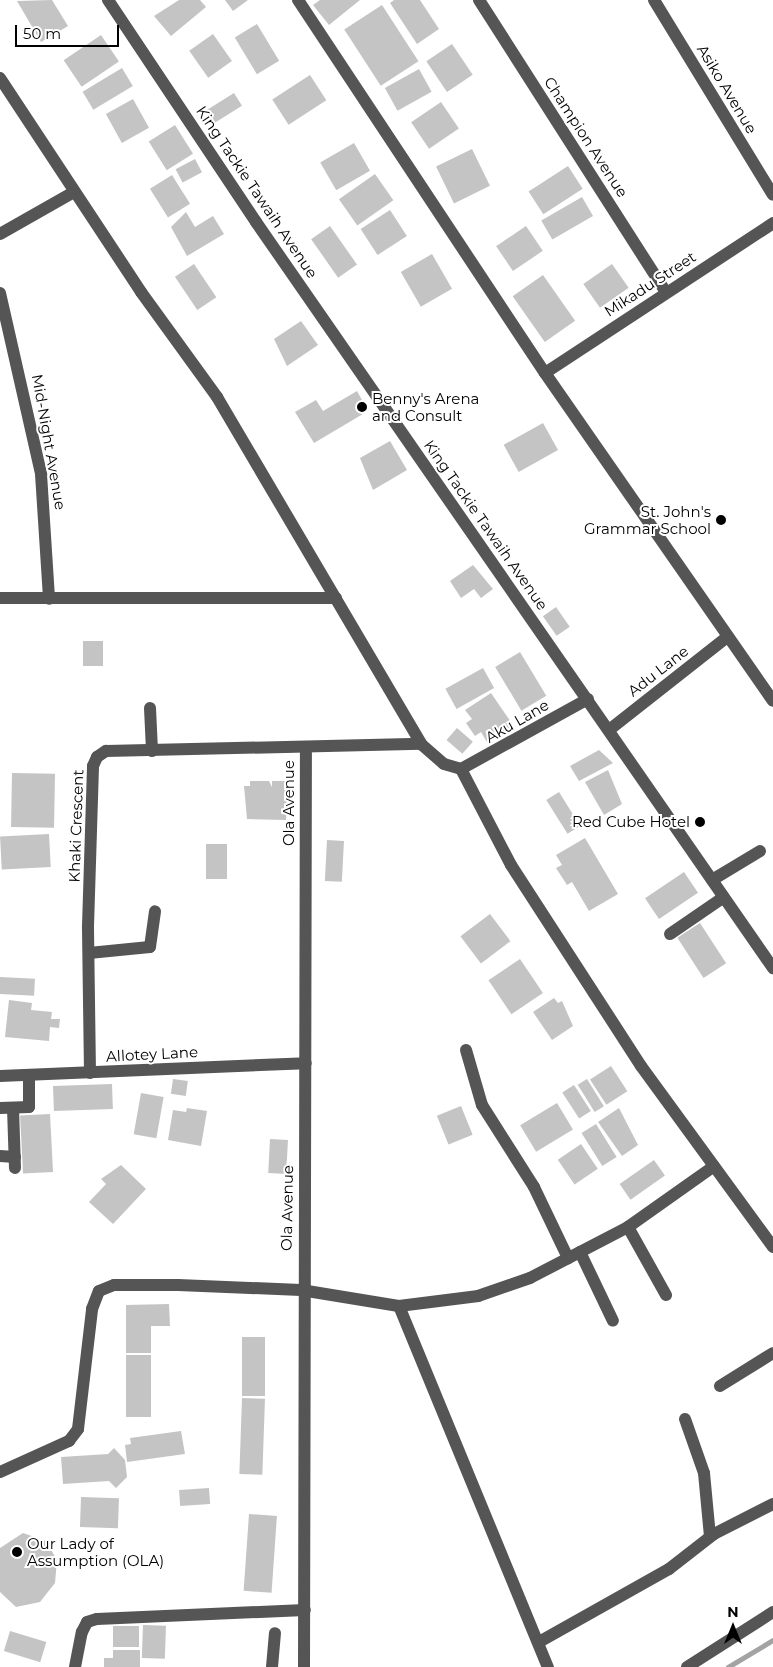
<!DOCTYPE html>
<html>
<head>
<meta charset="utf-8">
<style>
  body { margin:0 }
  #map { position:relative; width:773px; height:1667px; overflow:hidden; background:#fff; font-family:Montserrat,sans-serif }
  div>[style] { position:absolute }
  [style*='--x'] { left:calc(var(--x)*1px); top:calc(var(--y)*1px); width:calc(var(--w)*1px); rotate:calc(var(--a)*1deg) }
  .stream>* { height:4.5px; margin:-2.25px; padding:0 2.25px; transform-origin:2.25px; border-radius:2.25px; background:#a3a3a3 }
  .building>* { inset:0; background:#c4c4c4; transform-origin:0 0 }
  .minor>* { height:12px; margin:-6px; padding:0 6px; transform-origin:6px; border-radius:6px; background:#555 }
  .dots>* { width:14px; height:14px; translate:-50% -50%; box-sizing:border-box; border:2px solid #fff; border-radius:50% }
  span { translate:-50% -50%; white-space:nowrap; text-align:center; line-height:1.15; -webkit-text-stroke:4px #fff; paint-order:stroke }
  .street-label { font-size:15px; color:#000 }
  .poi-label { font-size:15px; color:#000 }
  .left { translate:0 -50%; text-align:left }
  .right { translate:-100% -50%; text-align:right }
  .north { position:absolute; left:708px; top:1602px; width:50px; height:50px; -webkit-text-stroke:4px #fff; paint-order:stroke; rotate:0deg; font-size:14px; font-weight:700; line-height:20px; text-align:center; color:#000 }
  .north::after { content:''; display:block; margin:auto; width:18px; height:22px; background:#000; clip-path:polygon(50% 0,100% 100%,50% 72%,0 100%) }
  .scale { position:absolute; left:15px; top:25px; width:104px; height:22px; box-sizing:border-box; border:2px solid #000; border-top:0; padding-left:6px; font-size:15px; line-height:18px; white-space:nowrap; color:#000; -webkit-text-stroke:4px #fff; paint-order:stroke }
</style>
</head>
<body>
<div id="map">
  <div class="stream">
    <i style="--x:728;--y:1667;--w:52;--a:-31"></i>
  </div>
  <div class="building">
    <i style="clip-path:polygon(52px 0,68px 26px,41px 42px,17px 1px)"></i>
    <i style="clip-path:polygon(179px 0,200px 0,206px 7px,171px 36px,154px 16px)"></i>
    <i style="clip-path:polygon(225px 0,248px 0,233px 11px)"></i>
    <i style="clip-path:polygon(320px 0,360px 0,329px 25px,313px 5px)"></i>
    <i style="clip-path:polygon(394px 0,420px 0,439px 29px,417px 44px,390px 3px)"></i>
    <i style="left:382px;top:5px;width:67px;height:45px;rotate:57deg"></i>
    <i style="left:257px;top:24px;width:43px;height:26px;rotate:59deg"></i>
    <i style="left:213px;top:34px;width:33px;height:29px;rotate:55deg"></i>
    <i style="left:101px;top:35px;width:32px;height:45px;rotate:56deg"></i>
    <i style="left:452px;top:44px;width:37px;height:31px;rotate:56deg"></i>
    <i style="left:122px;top:68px;width:21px;height:46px;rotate:59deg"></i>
    <i style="left:419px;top:69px;width:26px;height:39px;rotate:61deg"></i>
    <i style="left:310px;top:75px;width:30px;height:45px;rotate:57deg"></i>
    <i style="left:234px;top:93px;width:15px;height:32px;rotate:58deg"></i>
    <i style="left:133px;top:99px;width:33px;height:31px;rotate:61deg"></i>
    <i style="left:441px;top:102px;width:32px;height:36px;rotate:56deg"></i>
    <i style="left:175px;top:125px;width:34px;height:31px;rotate:58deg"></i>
    <i style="left:354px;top:143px;width:32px;height:39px;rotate:60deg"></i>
    <i style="left:472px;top:149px;width:41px;height:40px;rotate:64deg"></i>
    <i style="left:195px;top:159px;width:15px;height:22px;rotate:62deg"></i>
    <i style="left:568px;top:166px;width:27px;height:47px;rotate:57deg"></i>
    <i style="left:375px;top:174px;width:32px;height:44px;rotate:55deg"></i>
    <i style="left:172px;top:175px;width:34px;height:26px;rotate:58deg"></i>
    <i style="left:582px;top:197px;width:22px;height:47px;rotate:60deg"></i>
    <i style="left:390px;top:210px;width:31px;height:35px;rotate:57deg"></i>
    <i style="clip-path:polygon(186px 212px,195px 227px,213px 216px,224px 234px,187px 256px,171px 227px)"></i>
    <i style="left:330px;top:226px;width:47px;height:23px;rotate:55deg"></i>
    <i style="left:526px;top:226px;width:30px;height:36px;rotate:56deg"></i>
    <i style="left:432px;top:254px;width:40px;height:36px;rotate:60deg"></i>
    <i style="left:194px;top:264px;width:40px;height:23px;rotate:56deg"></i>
    <i style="left:612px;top:264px;width:29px;height:35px;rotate:55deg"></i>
    <i style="left:543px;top:275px;width:56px;height:37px;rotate:55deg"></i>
    <i style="clip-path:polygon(301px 321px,318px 345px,287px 366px,274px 339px)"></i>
    <i style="clip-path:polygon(357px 391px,368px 411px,314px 443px,295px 412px,316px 400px,323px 411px)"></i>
    <i style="left:543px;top:423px;width:31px;height:45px;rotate:61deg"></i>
    <i style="clip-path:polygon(390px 441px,407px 470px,373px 490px,360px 458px)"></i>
    <i style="clip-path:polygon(473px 565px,493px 589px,481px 598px,474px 589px,461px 598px,450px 581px)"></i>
    <i style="left:556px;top:607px;width:24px;height:16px;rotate:55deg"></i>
    <i style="left:103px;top:641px;width:25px;height:20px;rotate:90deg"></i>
    <i style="left:520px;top:652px;width:51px;height:29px;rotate:59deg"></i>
    <i style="left:483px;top:668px;width:23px;height:43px;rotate:61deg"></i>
    <i style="clip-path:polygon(491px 693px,513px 725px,487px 742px,481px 732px,475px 736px,466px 723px,472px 719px,465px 710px)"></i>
    <i style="left:457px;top:728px;width:21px;height:16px;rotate:41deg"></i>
    <i style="clip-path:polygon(599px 750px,613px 763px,579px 781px,570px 766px)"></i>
    <i style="clip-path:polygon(608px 770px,622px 804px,604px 815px,585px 782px)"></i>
    <i style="left:12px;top:773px;width:43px;height:54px;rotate:1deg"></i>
    <i style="clip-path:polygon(250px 781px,269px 781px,272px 787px,272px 781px,287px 781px,286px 820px,247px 819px,244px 786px,250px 786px)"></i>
    <i style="left:559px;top:792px;width:40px;height:15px;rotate:58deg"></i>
    <i style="left:49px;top:834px;width:33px;height:49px;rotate:87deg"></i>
    <i style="clip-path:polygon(585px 838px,618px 894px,589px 911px,572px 882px,567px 885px,556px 868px,562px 865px,556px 855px)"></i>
    <i style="left:327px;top:840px;width:17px;height:41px;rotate:3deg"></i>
    <i style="left:206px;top:844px;width:21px;height:35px"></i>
    <i style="left:684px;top:872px;width:25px;height:47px;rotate:56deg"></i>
    <i style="left:490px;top:914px;width:34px;height:37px;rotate:53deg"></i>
    <i style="left:700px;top:923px;width:48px;height:27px;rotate:57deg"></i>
    <i style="left:520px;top:959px;width:41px;height:38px;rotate:56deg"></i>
    <i style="left:0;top:977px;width:35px;height:17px;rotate:3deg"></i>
    <i style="clip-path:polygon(554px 998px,558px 1003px,562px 1001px,573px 1026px,552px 1040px,533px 1012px)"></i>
    <i style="clip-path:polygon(9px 1000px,32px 1003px,31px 1010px,52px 1012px,51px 1019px,60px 1019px,59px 1028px,50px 1027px,49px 1041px,5px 1037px)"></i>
    <i style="left:611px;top:1066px;width:30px;height:25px;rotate:57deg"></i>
    <i style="left:173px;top:1079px;width:15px;height:15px;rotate:8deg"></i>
    <i style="left:587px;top:1079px;width:32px;height:11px;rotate:58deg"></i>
    <i style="left:112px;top:1084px;width:25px;height:59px;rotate:88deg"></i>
    <i style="left:574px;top:1085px;width:31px;height:14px;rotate:57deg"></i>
    <i style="left:141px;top:1093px;width:23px;height:42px;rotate:10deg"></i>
    <i style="left:557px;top:1103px;width:31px;height:43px;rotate:59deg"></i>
    <i style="left:461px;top:1106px;width:31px;height:26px;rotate:68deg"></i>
    <i style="clip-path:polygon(187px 1108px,207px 1111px,201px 1146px,168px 1140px,173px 1110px,186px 1112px)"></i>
    <i style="clip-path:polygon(619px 1108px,638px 1145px,622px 1156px,598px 1122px)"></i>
    <i style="left:50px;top:1114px;width:58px;height:30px;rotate:87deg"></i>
    <i style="left:596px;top:1124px;width:39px;height:17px;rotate:58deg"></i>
    <i style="left:270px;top:1139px;width:18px;height:34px;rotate:3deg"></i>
    <i style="left:581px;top:1144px;width:30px;height:28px;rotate:56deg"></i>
    <i style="left:654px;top:1160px;width:19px;height:42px;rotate:55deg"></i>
    <i style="clip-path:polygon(121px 1165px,146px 1189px,113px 1224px,89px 1202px,106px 1184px,101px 1179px)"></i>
    <i style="clip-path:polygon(169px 1304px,170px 1326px,151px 1326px,151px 1353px,126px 1353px,126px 1305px)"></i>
    <i style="left:242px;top:1337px;width:23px;height:59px"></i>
    <i style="left:126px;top:1355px;width:25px;height:62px"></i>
    <i style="left:242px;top:1398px;width:23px;height:76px;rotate:2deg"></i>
    <i style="clip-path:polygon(181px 1431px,185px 1454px,127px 1462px,125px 1445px,131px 1444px,130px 1438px)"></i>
    <i style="clip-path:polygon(114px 1448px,125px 1460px,127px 1477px,116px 1488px,109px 1481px,63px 1484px,61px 1457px,108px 1454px)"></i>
    <i style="left:209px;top:1488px;width:16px;height:30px;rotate:86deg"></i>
    <i style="left:81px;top:1497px;width:38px;height:30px;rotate:2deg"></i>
    <i style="left:249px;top:1514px;width:28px;height:77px;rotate:4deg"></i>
    <i style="clip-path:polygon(23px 1533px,46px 1541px,57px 1560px,55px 1583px,40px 1602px,16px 1607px,0 1592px,0 1548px)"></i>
    <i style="left:143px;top:1625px;width:23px;height:33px;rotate:2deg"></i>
    <i style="left:113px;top:1626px;width:26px;height:21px"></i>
    <i style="left:10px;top:1631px;width:38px;height:21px;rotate:17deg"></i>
    <i style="clip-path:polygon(113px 1650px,140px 1650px,140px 1667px,104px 1667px,104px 1658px,113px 1658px)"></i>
  </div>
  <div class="minor">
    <i style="--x:108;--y:0;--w:267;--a:56.3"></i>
    <i style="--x:256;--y:222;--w:908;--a:55.28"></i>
    <i style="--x:298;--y:0;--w:447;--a:56.5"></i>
    <i style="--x:545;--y:373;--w:399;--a:55.2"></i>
    <i style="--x:479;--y:0;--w:347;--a:57.4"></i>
    <i style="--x:654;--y:0;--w:228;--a:58.6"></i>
    <i style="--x:0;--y:78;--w:256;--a:56.6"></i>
    <i style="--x:141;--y:292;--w:130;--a:54.1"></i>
    <i style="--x:217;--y:397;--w:403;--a:59.5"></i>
    <i style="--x:421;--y:744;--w:30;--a:41"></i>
    <i style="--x:444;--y:764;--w:18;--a:16"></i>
    <i style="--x:461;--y:769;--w:108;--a:62.5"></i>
    <i style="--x:511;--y:865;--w:239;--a:57.1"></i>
    <i style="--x:641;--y:1066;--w:224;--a:53.9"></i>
    <i style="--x:0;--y:234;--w:85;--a:-29.6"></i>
    <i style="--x:0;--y:293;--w:186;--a:77.2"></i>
    <i style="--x:41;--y:474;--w:125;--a:86.3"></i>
    <i style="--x:545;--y:373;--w:273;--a:-33.3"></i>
    <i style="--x:0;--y:598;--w:336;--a:0"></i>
    <i style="--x:150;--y:708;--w:43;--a:87.3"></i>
    <i style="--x:609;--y:730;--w:150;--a:-38.2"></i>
    <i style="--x:461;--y:769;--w:145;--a:-28.9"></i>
    <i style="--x:712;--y:880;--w:56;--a:-31.1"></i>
    <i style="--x:670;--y:934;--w:65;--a:-34.4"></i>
    <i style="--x:89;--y:953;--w:61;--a:-5.6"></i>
    <i style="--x:150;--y:947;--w:36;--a:-82"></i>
    <i style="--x:466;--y:1050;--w:57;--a:73.8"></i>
    <i style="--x:482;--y:1105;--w:97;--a:57.6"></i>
    <i style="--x:534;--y:1187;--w:79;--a:64.4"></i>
    <i style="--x:90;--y:1073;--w:147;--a:-90.8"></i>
    <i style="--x:88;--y:926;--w:160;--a:-88.2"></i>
    <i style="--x:93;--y:766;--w:10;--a:-66"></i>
    <i style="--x:97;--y:757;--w:11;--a:-34"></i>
    <i style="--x:106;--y:751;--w:315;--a:-1.3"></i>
    <i style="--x:0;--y:1076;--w:306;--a:-2.4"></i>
    <i style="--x:0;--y:1108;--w:29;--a:-2"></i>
    <i style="--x:29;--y:1107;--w:32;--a:-90"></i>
    <i style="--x:13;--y:1108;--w:60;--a:88.1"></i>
    <i style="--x:0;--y:1156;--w:15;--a:4"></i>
    <i style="--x:628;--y:1227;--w:78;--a:60.8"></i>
    <i style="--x:580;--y:1252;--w:76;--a:64.4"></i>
    <i style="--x:399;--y:1306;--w:391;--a:67.6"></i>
    <i style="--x:720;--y:1386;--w:62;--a:-31.9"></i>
    <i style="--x:685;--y:1419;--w:57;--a:70.6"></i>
    <i style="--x:704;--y:1473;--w:63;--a:84.6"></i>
    <i style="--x:0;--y:1472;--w:76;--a:-24.2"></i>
    <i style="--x:69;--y:1441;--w:15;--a:-53"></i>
    <i style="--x:78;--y:1429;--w:121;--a:-83.3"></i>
    <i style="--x:92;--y:1309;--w:19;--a:-69"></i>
    <i style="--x:99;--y:1291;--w:16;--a:-22"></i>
    <i style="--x:114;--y:1285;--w:64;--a:0"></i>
    <i style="--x:178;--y:1285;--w:123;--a:2.3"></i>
    <i style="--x:301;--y:1290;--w:99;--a:9.3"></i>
    <i style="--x:399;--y:1306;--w:80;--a:-7.2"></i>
    <i style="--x:478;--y:1296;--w:55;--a:-19.1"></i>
    <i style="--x:530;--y:1278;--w:110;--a:-27.5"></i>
    <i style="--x:628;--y:1227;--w:105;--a:-35.3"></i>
    <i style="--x:539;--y:1642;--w:149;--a:-29.3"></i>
    <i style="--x:669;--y:1569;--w:57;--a:-37.9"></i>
    <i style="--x:714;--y:1534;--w:66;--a:-27"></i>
    <i style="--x:75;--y:1667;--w:36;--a:-79"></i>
    <i style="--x:82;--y:1632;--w:11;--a:-63"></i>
    <i style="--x:87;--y:1622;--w:10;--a:-17"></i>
    <i style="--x:97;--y:1619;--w:208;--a:-2.5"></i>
    <i style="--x:272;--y:1667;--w:34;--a:-85"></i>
    <i style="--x:304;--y:1667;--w:918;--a:-89.88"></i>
    <i style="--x:687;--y:1667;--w:102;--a:-32.6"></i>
  </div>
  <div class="dots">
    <i style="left:362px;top:407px;background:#000"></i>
    <i style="left:721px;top:520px;background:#000"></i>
    <i style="left:700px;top:822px;background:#000"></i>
    <i style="left:17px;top:1552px;background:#000"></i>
  </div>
  <div class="street-label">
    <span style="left:727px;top:89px;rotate:59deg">Asiko Avenue</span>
    <span style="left:586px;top:137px;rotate:57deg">Champion Avenue</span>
    <span style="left:257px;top:192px;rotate:56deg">King Tackie Tawaih Avenue</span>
    <span style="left:650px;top:284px;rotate:-33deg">Mikadu Street</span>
    <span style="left:49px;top:442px;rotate:80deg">Mid-Night Avenue</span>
    <span style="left:486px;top:525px;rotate:55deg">King Tackie Tawaih Avenue</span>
    <span style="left:658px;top:671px;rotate:-38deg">Adu Lane</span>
    <span style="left:517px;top:721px;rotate:-30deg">Aku Lane</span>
    <span style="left:289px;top:803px;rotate:-90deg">Ola Avenue</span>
    <span style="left:76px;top:826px;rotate:-88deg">Khaki Crescent</span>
    <span style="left:152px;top:1054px;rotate:-3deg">Allotey Lane</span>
    <span style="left:287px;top:1208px;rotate:-89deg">Ola Avenue</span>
  </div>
  <div class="poi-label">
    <span class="left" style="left:372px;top:407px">Benny's Arena<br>and Consult</span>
    <span class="right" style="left:711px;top:520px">St. John's<br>Grammar School</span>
    <span class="right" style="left:690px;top:822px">Red Cube Hotel</span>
    <span class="left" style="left:27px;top:1552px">Our Lady of<br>Assumption (OLA)</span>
  </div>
  <div class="north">N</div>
  <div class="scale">50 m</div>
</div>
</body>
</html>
